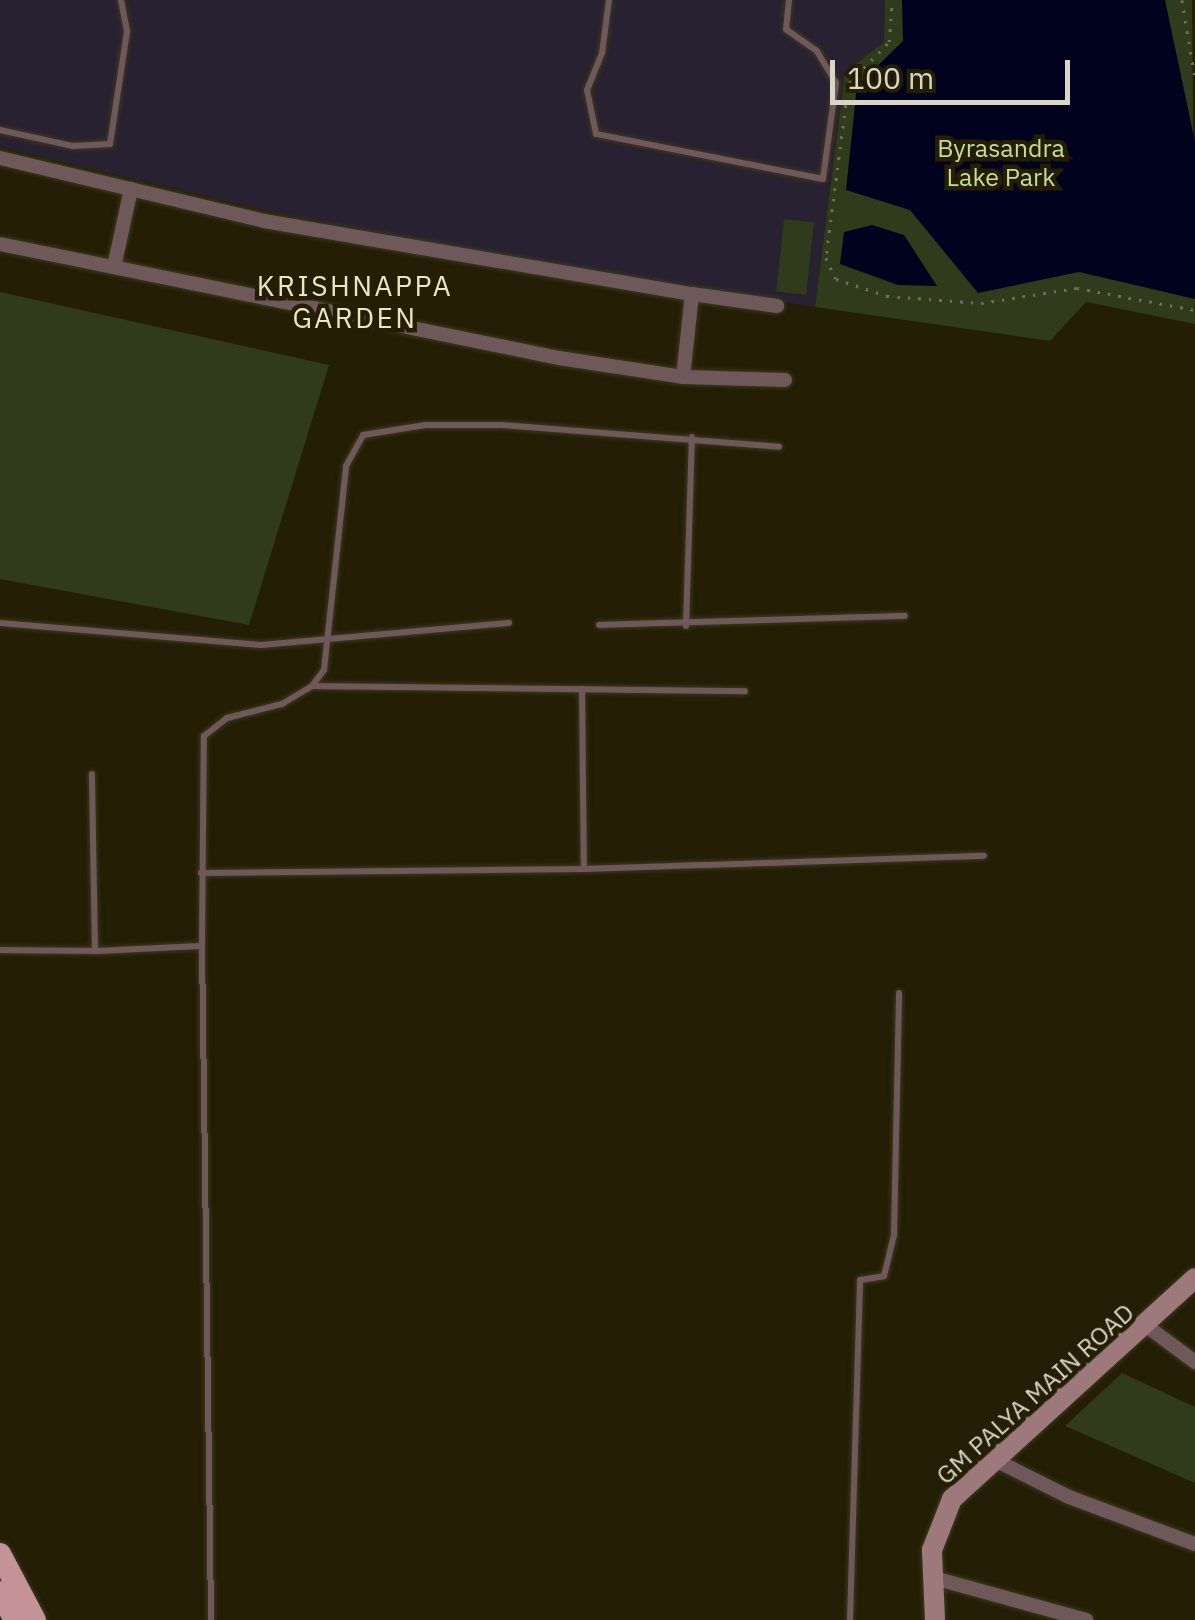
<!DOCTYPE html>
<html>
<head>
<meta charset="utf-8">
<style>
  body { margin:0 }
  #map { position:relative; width:1195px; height:1620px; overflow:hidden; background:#231e04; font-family:"IBM Plex Sans",sans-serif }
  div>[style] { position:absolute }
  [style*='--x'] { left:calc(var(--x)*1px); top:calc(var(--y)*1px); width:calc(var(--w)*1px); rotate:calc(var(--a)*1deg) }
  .commercial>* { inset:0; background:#282131 }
  .green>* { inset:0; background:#303b1b; transform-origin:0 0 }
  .water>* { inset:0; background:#00021e }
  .path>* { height:2.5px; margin-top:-1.25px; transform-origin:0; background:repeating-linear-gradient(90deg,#716d57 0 2.5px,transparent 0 10.5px) }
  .roads { filter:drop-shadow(0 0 2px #3c381f) drop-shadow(0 0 2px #3c381f) }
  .lane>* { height:6px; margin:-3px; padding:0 3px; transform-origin:3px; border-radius:3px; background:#6f585a }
  .street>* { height:14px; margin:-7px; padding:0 7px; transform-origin:7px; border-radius:7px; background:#6f585a }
  .secondary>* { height:20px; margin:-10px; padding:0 10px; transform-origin:10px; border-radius:10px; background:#9e797c }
  .primary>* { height:22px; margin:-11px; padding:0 11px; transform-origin:11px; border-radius:11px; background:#c39397 }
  span { translate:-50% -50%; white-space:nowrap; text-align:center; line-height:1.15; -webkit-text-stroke:9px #231e04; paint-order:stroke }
  .park-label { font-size:25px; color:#c4dd96 }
  .street-label { font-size:25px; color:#d8d6c6 }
  .neighbourhood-label { font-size:28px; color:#ebe5c6; letter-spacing:2.5px }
  .scale { position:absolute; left:830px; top:60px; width:240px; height:45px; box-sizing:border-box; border:5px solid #d8d6c6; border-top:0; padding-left:12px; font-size:30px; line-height:35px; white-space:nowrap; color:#d8d6c6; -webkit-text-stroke:8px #231e04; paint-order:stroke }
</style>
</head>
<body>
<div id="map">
  <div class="commercial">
    <i style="clip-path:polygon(0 0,885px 0,884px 42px,845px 72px,815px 307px,601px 275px,277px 213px,0 147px)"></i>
  </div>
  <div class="green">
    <i style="clip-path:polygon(885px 0,1192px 0,1195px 324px,1086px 302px,1050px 341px,815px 307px,845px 72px,884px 42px)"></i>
    <i style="left:784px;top:219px;width:30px;height:73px;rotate:6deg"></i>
    <i style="clip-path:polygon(0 292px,329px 365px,249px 625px,0 579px)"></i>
    <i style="clip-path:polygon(1122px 1373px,1195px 1407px,1195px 1483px,1065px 1426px)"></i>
  </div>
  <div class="water">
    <i style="clip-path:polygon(902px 0,1165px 0,1195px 142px,1195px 299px,1079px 272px,978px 293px,910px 210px,846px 190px,857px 86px,903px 41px)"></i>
    <i style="clip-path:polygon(872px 225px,904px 235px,937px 286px,898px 285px,840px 264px,844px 232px)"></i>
  </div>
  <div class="path">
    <i style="--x:1182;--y:0;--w:77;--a:80.3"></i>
    <i style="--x:849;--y:83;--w:57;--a:-45.7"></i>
    <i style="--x:889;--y:42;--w:42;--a:-85.9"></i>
    <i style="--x:846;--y:105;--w:154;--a:97.4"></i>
    <i style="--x:826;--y:258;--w:23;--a:65"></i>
    <i style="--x:836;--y:279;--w:54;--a:18.4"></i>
    <i style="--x:887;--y:296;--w:94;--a:4.3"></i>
    <i style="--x:981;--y:303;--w:97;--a:-8.9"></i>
    <i style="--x:1077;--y:288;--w:120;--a:10.6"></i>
  </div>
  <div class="roads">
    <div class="lane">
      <i style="--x:609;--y:0;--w:53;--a:97.5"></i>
      <i style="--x:602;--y:53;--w:40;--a:112"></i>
      <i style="--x:587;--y:90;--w:45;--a:78.4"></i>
      <i style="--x:596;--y:134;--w:231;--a:11.2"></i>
      <i style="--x:823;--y:179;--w:97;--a:-82.3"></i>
      <i style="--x:836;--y:83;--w:37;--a:-121"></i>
      <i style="--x:817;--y:51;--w:38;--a:-145"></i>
      <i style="--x:786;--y:29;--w:29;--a:-84"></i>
      <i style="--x:0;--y:130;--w:75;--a:12.4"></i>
      <i style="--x:73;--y:146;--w:37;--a:-3"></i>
      <i style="--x:110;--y:144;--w:114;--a:-81.4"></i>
      <i style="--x:127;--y:31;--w:32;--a:-101"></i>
      <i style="--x:0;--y:623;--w:262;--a:4.8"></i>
      <i style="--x:261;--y:645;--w:249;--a:-5.1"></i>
      <i style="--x:599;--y:625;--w:306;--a:-1.7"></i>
      <i style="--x:686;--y:626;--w:189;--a:-88.2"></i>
      <i style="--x:313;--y:686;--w:432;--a:0.7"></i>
      <i style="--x:582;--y:689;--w:180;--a:89.4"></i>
      <i style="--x:584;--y:869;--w:400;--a:-1.9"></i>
      <i style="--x:201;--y:873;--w:383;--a:-0.6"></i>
      <i style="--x:202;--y:946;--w:674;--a:89.23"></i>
      <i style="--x:0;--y:950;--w:95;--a:0.6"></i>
      <i style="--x:95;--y:951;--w:177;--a:-91"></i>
      <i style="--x:95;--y:951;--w:107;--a:-2.7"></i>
      <i style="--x:202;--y:946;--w:210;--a:-89.5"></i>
      <i style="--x:204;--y:736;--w:29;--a:-38"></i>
      <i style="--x:227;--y:718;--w:57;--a:-14.3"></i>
      <i style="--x:282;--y:704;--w:35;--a:-31"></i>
      <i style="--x:312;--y:686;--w:20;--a:-53"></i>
      <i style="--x:324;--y:670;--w:205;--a:-83.8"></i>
      <i style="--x:346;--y:466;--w:35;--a:-61"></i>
      <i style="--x:363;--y:435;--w:63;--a:-9.2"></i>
      <i style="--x:425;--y:425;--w:77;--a:0"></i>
      <i style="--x:502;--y:425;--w:278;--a:4.5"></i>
      <i style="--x:850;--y:1620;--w:340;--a:-88.3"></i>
      <i style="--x:860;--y:1280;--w:24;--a:-9"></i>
      <i style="--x:884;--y:1276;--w:42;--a:-76.3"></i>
      <i style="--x:894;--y:1235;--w:242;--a:-88.8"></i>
    </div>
    <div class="street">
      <i style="--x:0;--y:158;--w:271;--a:13.4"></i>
      <i style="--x:264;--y:221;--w:434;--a:9.7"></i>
      <i style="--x:692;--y:294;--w:83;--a:96.2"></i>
      <i style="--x:0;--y:244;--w:571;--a:11.53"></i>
      <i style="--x:559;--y:358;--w:125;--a:8.7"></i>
      <i style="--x:683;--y:377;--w:102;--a:1.7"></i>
      <i style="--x:114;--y:267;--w:80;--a:-77.7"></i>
      <i style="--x:692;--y:294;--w:86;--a:8"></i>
      <i style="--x:1148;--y:1327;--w:59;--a:36.7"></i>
      <i style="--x:997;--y:1461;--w:80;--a:26.6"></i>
      <i style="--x:1069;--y:1497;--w:134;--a:20.5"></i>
      <i style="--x:934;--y:1578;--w:158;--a:15.4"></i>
    </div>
    <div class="secondary">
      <i style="--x:935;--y:1620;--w:70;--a:-92.5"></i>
      <i style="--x:932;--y:1550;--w:55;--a:-68.6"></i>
      <i style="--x:952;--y:1499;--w:328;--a:-42.3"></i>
    </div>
    <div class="primary">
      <i style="--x:0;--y:1554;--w:75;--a:62.1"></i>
      <i style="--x:0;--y:1592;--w:32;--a:62"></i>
    </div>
  </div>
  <div class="park-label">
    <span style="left:1001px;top:163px">Byrasandra<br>Lake Park</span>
  </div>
  <div class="street-label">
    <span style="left:1035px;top:1394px;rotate:-42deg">GM PALYA MAIN ROAD</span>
  </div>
  <div class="neighbourhood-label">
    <span style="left:355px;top:302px">KRISHNAPPA<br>GARDEN</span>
  </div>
  <div class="scale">100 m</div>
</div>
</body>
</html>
